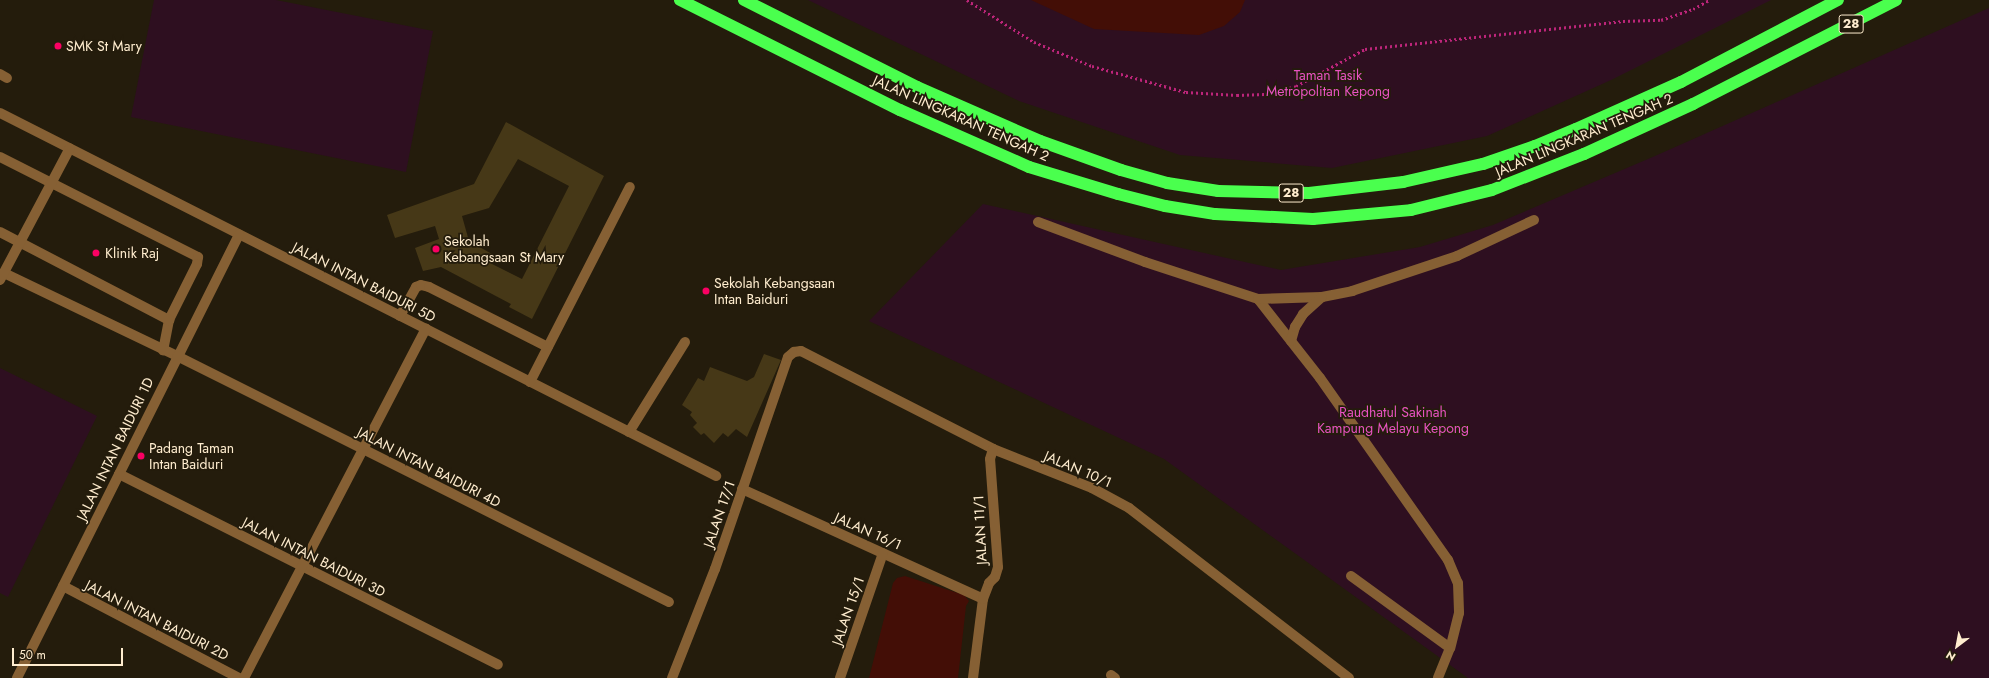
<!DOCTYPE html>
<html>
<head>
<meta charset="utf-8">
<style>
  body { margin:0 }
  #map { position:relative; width:1989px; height:678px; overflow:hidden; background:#241c0c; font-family:Jost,sans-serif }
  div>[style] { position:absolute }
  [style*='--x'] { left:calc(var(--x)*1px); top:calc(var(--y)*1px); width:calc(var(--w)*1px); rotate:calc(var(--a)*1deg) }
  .green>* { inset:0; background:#2e0f20 }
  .water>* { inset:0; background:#430e06 }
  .building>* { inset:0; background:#463817 }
  .path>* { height:2.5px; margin-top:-1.25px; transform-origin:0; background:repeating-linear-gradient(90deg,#bd257a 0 2px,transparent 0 5px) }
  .minor>* { height:10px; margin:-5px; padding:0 5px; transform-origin:5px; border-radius:5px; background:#866034 }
  .highway>* { height:12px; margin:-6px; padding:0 6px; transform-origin:6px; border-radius:6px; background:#4aff4e }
  .dots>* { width:11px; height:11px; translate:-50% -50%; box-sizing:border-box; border:2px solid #241c0c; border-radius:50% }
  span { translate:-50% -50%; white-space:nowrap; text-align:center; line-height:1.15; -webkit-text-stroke:3.5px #241c0c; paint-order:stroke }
  .shield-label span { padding:1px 3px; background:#241c0c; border:1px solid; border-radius:3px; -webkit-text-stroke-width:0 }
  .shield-label { font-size:13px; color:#ffedcf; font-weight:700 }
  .poi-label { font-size:14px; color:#ffedcf }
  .left { translate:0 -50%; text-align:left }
  .park-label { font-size:14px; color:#e852c2 }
  .street-label { font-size:14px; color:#ffedcf }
  .north { position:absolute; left:1937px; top:626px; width:40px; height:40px; -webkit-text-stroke:3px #241c0c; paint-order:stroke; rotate:212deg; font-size:11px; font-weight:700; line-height:16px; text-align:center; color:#ffedcf }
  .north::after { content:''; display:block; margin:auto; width:14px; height:18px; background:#ffedcf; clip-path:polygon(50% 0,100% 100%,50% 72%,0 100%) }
  .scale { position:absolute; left:12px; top:648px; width:111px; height:18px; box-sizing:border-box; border:2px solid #ffedcf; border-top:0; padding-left:5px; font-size:12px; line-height:14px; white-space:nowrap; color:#ffedcf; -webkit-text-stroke:3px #241c0c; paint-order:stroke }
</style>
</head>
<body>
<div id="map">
  <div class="green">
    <i style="clip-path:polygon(154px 0,276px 0,433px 31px,406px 172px,131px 117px)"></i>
    <i style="clip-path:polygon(808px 0,1771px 0,1611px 80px,1487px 136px,1332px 168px,1180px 155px,1019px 101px)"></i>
    <i style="clip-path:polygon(1989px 8px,1989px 678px,1468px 678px,1164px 459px,869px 321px,983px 204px,1281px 270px,1420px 247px,1493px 225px,1655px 156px)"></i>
    <i style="clip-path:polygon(0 368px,97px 416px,8px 597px,0 593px)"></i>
  </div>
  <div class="water">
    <i style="clip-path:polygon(1031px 0,1245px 0,1240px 12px,1224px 26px,1199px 35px,1094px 29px)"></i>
    <i style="clip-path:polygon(905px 576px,964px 595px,969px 601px,966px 606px,958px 678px,869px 678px,893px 583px,897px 578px)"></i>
  </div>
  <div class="building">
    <i style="clip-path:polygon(evenodd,506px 122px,604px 176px,532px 319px,509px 307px,511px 304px,441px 267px,423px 271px,415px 248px,439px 239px,435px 226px,395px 238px,387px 215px,474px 184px,506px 122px,518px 159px,569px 186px,522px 279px,488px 262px,492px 254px,469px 241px,462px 216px,489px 208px,518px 159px)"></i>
    <i style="clip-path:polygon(764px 354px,781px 360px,747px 437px,736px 429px,728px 437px,723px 433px,714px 443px,704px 433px,701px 435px,693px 427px,697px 423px,690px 415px,692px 412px,682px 405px,698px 378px,704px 381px,710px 367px,747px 381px,754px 377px)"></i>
  </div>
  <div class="path">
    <i style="--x:967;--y:0;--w:79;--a:32.1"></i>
    <i style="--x:1034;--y:42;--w:63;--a:22.5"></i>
    <i style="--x:1092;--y:66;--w:98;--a:15.5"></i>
    <i style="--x:1186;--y:92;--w:51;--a:3.4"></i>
    <i style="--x:1237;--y:95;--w:28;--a:-2"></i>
    <i style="--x:1265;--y:94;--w:32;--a:-14"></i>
    <i style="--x:1296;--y:86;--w:78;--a:-28.2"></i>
    <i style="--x:1365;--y:49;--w:260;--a:-6.2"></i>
    <i style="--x:1623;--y:21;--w:38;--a:-2"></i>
    <i style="--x:1661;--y:20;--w:34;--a:-19"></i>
    <i style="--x:1693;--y:9;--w:18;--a:-29"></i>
  </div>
  <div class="minor">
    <i style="--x:0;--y:74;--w:8;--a:30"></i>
    <i style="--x:0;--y:113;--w:803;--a:26.88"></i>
    <i style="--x:0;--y:157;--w:222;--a:26.8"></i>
    <i style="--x:198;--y:257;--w:7;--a:98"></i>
    <i style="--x:197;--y:264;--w:63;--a:116.6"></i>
    <i style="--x:169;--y:320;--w:31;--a:101"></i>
    <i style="--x:1038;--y:222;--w:114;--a:20.5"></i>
    <i style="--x:1145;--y:262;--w:119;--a:18.1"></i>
    <i style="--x:1258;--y:299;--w:100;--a:51.9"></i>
    <i style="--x:1320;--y:378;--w:223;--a:54.9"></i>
    <i style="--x:1448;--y:560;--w:25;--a:67"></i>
    <i style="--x:1458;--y:583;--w:30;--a:88"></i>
    <i style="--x:1459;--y:613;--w:36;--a:104"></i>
    <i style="--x:1450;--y:648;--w:32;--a:112"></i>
    <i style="--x:0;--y:232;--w:191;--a:27.5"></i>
    <i style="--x:4;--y:273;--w:192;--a:25.6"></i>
    <i style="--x:177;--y:356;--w:550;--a:26.57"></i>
    <i style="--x:0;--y:280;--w:149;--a:-62.1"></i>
    <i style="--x:1258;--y:299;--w:64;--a:-1.8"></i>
    <i style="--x:1322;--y:297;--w:31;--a:-11"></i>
    <i style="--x:1352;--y:291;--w:111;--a:-18.4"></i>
    <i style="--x:1457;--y:256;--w:85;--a:-25.1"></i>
    <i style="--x:400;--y:316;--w:33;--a:-61"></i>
    <i style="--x:416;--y:287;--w:5;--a:-22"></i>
    <i style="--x:421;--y:285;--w:8;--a:14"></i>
    <i style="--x:429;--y:287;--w:133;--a:26.8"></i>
    <i style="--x:1291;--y:341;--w:15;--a:-74"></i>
    <i style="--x:1295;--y:327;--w:15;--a:-58"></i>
    <i style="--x:1303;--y:314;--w:25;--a:-42"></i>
    <i style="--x:530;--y:382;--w:219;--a:-62.9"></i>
    <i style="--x:629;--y:432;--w:106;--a:-58.1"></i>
    <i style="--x:119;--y:474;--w:424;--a:26.7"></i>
    <i style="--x:742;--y:489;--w:265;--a:24.5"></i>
    <i style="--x:1351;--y:576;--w:122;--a:36"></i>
    <i style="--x:63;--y:586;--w:199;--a:27.6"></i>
    <i style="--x:1111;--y:675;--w:5;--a:37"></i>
    <i style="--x:17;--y:678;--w:496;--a:-63.4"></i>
    <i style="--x:244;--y:678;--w:394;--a:-62.5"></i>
    <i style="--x:672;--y:678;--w:117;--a:-68.5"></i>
    <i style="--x:715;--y:569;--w:224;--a:-71"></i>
    <i style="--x:788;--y:357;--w:8;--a:-40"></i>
    <i style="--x:794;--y:352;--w:7;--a:-8"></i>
    <i style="--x:801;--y:351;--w:216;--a:27"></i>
    <i style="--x:993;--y:449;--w:106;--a:21.5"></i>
    <i style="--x:1092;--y:488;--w:42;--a:28.4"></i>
    <i style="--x:1129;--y:508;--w:278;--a:37.7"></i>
    <i style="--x:840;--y:678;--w:132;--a:-71"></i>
    <i style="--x:973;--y:678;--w:80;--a:-82.8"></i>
    <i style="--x:983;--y:599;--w:17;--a:-69"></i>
    <i style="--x:989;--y:583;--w:8;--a:-45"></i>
    <i style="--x:995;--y:577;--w:10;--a:-73"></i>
    <i style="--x:998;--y:567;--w:108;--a:-94.2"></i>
    <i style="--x:990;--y:459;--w:10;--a:-73"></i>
  </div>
  <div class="highway">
    <i style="--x:680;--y:0;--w:246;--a:26.6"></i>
    <i style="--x:900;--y:110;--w:141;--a:23.8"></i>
    <i style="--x:1029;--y:167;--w:93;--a:16.9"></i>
    <i style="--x:1118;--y:194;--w:49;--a:14.3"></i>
    <i style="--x:1165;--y:206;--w:51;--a:9.1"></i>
    <i style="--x:1215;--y:214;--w:98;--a:2.9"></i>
    <i style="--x:1313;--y:219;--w:98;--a:-5.2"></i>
    <i style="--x:1411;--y:210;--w:83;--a:-13.9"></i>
    <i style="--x:1492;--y:190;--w:99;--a:-21.4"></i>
    <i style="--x:1584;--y:154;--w:120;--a:-24.6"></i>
    <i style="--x:1693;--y:104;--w:228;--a:-27.1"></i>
    <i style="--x:744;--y:0;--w:194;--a:26.7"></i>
    <i style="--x:917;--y:87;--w:134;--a:23.7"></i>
    <i style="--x:1040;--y:141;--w:86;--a:19.7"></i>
    <i style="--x:1121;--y:170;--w:48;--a:15.8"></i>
    <i style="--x:1167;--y:183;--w:52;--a:8.9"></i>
    <i style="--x:1218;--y:191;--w:91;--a:1.3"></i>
    <i style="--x:1309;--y:193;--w:95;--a:-6.7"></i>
    <i style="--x:1403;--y:182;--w:82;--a:-12.7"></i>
    <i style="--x:1483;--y:164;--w:55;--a:-19.1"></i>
    <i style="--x:1535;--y:146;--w:44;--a:-22.5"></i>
    <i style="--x:1576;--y:129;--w:115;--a:-24.1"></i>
    <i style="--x:1681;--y:82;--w:177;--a:-27.6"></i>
  </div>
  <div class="dots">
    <i style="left:58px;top:46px;background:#fa0063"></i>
    <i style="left:436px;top:249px;background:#fa0063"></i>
    <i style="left:96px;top:253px;background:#fa0063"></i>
    <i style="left:706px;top:291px;background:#fa0063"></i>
    <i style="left:141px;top:456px;background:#fa0063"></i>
  </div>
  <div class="shield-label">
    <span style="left:1851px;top:24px">28</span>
    <span style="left:1291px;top:193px">28</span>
  </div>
  <div class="poi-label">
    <span class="left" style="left:66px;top:46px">SMK St Mary</span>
    <span class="left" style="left:444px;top:249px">Sekolah<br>Kebangsaan St Mary</span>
    <span class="left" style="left:105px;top:253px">Klinik Raj</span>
    <span class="left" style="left:714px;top:291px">Sekolah Kebangsaan<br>Intan Baiduri</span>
    <span class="left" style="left:149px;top:456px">Padang Taman<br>Intan Baiduri</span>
  </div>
  <div class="park-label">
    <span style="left:1328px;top:83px">Taman Tasik<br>Metropolitan Kepong</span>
    <span style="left:1393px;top:420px">Raudhatul Sakinah<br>Kampung Melayu Kepong</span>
  </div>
  <div class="street-label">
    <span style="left:961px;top:118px;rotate:24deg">JALAN LINGKARAN TENGAH 2</span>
    <span style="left:1584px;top:135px;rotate:-23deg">JALAN LINGKARAN TENGAH 2</span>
    <span style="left:364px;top:282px;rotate:27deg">JALAN INTAN BAIDURI 5D</span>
    <span style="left:115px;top:449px;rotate:-64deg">JALAN INTAN BAIDURI 1D</span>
    <span style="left:429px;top:467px;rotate:27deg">JALAN INTAN BAIDURI 4D</span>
    <span style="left:1078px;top:469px;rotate:23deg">JALAN 10/1</span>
    <span style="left:719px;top:514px;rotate:-71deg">JALAN 17/1</span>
    <span style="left:980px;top:530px;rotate:-93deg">JALAN 11/1</span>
    <span style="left:868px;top:531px;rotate:24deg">JALAN 16/1</span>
    <span style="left:314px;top:557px;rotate:27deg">JALAN INTAN BAIDURI 3D</span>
    <span style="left:848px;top:611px;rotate:-71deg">JALAN 15/1</span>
    <span style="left:157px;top:620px;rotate:27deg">JALAN INTAN BAIDURI 2D</span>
  </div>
  <div class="north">N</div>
  <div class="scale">50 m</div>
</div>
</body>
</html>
